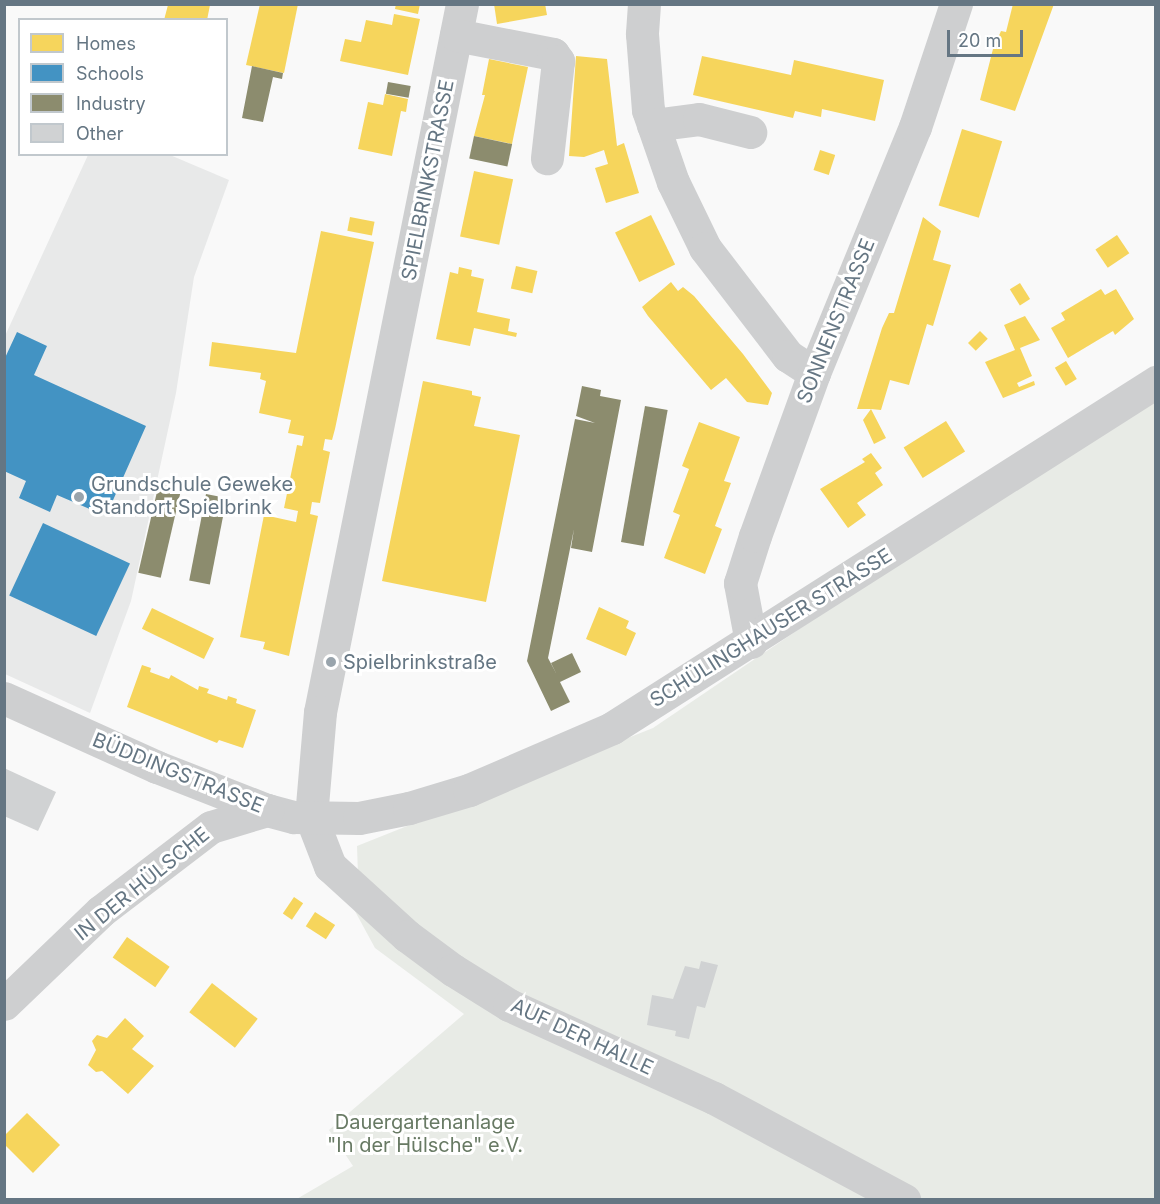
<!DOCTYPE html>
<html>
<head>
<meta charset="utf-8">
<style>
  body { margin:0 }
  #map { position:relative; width:1160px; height:1204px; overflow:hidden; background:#f9f9f9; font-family:Inter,sans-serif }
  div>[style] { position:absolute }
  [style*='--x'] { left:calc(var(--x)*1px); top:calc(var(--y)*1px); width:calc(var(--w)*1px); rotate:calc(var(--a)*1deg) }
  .built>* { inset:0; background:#e8e9e9 }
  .green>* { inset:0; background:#e8ebe6 }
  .homes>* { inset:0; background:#f6d55c; transform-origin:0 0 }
  .schools>* { inset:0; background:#4393c3; transform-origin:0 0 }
  .industry>* { inset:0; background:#8c8c6e; transform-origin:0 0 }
  .building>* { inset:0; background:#d0d2d3 }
  .minor>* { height:33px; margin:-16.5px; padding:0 16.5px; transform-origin:16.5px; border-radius:16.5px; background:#cecfd0 }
  .dots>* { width:16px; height:16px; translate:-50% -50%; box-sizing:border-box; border:3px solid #fff; border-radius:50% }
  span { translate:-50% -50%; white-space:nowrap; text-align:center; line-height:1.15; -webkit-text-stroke:6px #fff; paint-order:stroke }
  .street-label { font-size:20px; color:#657683 }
  .poi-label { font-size:20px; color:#657683 }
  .left { translate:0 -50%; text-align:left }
  .park-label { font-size:20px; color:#687a64 }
  .frame { position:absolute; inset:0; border:6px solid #657683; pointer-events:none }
  .legend { position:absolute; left:18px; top:18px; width:210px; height:138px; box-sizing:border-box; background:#fff; border:2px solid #c1c8cd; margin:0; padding:8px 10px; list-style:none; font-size:18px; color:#657683 }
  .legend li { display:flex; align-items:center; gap:12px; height:30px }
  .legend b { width:30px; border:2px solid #c1c8cd }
  .scale { position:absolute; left:947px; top:30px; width:76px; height:27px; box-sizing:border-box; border:3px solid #657683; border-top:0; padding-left:8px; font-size:18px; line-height:21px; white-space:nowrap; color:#657683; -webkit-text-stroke:4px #fff; paint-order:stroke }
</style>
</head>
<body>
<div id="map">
  <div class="built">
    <i style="clip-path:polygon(88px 155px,170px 155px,229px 180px,194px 277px,176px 393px,131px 601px,90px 713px,5px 674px,5px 336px)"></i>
  </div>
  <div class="green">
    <i style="clip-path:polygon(1155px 388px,1155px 1199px,295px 1200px,353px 1166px,329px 1130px,464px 1014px,375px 948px,344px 891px,358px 875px,357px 846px,653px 728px)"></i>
  </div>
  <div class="homes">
    <i style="clip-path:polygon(260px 4px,298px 4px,284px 73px,246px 65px)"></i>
    <i style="clip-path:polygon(396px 4px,420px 4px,418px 14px,395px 9px)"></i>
    <i style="clip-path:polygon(494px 4px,545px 4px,547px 15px,497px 24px)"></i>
    <i style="clip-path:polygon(1013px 4px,1054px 4px,1015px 111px,980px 100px,993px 49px,1001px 31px,1006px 32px)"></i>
    <i style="clip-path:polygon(168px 5px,210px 5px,207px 20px,164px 20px)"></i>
    <i style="clip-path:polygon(394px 14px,420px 19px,408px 75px,340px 61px,345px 39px,361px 42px,366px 20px,392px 25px)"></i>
    <i style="clip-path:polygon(576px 56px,607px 59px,617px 146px,624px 143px,639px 193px,606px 203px,595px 168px,608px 164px,604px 150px,584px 157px,569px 156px)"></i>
    <i style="clip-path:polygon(702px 56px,791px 75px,794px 60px,884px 80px,875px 121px,822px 109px,821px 117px,795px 111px,793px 118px,693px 95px)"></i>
    <i style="clip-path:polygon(489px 59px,528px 67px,512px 144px,474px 136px,485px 95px,482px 95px)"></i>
    <i style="clip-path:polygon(385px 94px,408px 99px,406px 112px,401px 111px,392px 156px,358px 149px,368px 102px,383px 105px)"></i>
    <i style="left:962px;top:129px;width:42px;height:80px;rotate:17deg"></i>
    <i style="left:820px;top:150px;width:16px;height:21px;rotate:18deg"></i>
    <i style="left:474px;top:171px;width:40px;height:67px;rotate:12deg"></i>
    <i style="left:651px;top:215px;width:55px;height:40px;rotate:64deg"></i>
    <i style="left:350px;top:217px;width:25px;height:14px;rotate:11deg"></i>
    <i style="clip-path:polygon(923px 217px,941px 231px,933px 260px,951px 265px,933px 326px,927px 324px,909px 385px,890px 380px,881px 410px,871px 409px,886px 438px,874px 444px,863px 420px,871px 409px,857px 409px,882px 328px,889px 313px,894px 313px)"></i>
    <i style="clip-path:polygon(321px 231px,374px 242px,335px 429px,332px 440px,325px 439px,323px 450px,330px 452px,320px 503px,312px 502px,310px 514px,318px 516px,289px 656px,263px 649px,265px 642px,240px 637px,264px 515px,296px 522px,298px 511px,284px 508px,297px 445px,302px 446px,304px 436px,288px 433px,291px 420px,259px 413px,266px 381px,260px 379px,261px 373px,209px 366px,212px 342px,296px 353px)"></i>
    <i style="left:1117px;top:235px;width:22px;height:26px;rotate:56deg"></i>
    <i style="left:516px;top:266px;width:22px;height:23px;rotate:13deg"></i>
    <i style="clip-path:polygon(459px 267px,472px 270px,471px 276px,484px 279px,477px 312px,510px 319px,508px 331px,517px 333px,516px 337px,474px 328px,470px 346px,436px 339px,450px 272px,458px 274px)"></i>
    <i style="clip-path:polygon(671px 282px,678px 291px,683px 287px,694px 296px,743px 354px,772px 393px,768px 405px,747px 402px,726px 378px,711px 390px,648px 316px,642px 307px)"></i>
    <i style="left:1020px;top:283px;width:19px;height:12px;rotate:58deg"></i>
    <i style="clip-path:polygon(1101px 289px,1105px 295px,1116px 289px,1134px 319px,1115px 335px,1113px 331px,1068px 358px,1051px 328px,1065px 320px,1061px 313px)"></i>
    <i style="clip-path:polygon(1025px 316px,1040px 340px,1020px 348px,1032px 376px,1017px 383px,1019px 387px,1034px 381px,1035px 385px,1003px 398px,985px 362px,1015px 350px,1004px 325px)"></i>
    <i style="left:980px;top:331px;width:11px;height:17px;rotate:45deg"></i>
    <i style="left:1066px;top:361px;width:21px;height:13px;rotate:59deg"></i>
    <i style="clip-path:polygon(423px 381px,472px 391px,472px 395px,481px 397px,474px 426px,520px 435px,486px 602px,382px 581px)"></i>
    <i style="left:946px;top:421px;width:36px;height:50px;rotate:58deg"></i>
    <i style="clip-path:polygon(699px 422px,740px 437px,724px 481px,731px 483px,715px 526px,722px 529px,705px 574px,664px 558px,680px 515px,673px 512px,689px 469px,682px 466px)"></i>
    <i style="clip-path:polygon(871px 453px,882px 468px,875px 473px,883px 485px,857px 503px,866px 515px,848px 528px,820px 489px,865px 462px,862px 459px)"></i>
    <i style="clip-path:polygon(599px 607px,629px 621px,626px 628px,636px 633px,626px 656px,586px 639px)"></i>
    <i style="left:152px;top:608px;width:69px;height:23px;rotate:26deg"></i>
    <i style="clip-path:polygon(142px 665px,151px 668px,150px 672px,169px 679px,171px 675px,198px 690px,199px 686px,209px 689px,207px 693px,227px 700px,228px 696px,237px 699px,236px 703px,256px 710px,243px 748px,219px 740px,217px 743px,127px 707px)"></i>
    <i style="left:294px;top:897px;width:11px;height:20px;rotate:34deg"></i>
    <i style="left:315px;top:912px;width:24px;height:17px;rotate:33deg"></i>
    <i style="left:127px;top:937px;width:52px;height:25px;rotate:35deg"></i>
    <i style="left:212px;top:983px;width:58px;height:37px;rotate:38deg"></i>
    <i style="clip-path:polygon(125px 1018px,144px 1036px,132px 1049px,154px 1066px,128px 1094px,102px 1071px,96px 1072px,88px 1065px,96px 1050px,92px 1041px,97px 1035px,107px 1038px)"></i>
    <i style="clip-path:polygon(27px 1113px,60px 1145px,33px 1173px,4px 1144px,4px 1136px)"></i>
  </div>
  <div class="schools">
    <i style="clip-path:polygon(17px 332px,47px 346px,34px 375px,146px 426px,106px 516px,57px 495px,50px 512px,19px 498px,26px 481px,4px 471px,4px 360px)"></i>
    <i style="left:43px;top:523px;width:96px;height:80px;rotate:25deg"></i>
  </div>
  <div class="industry">
    <i style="clip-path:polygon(252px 66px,283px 73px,282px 79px,273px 77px,263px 122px,242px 118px)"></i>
    <i style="left:388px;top:82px;width:23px;height:12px;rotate:10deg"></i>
    <i style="left:474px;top:136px;width:39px;height:23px;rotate:12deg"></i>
    <i style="clip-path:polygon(582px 386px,601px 390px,600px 396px,621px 400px,592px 552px,571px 548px,574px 529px,548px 658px,557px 675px,551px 663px,572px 653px,581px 672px,560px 682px,570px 702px,551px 711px,527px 661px,575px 419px,595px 423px,576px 416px)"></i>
    <i style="left:645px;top:406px;width:23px;height:138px;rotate:10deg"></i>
    <i style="left:159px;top:483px;width:23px;height:92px;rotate:13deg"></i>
    <i style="left:206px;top:494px;width:21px;height:88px;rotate:11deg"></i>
  </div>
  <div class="building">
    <i style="clip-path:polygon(4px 768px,56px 792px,38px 831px,4px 816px)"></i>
    <i style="clip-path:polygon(701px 961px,718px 965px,705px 1008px,697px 1006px,689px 1039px,675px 1036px,676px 1031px,647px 1025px,652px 995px,673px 999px,685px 966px,699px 969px)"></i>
  </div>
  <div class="minor">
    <i style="--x:462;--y:4;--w:722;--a:101.34"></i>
    <i style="--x:320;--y:712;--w:105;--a:94.9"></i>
    <i style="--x:311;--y:817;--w:53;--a:68.8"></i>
    <i style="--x:330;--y:866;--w:104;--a:42.3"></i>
    <i style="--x:407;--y:936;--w:57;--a:36.5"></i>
    <i style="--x:453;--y:970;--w:66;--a:32"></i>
    <i style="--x:509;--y:1005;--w:225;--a:24.4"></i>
    <i style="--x:714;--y:1098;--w:216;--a:28.2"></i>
    <i style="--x:644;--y:4;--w:30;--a:94"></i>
    <i style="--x:642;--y:34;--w:76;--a:85.5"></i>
    <i style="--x:648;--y:110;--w:76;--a:70.9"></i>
    <i style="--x:673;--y:182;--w:73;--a:64.1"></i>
    <i style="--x:705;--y:248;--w:136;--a:52.5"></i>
    <i style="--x:788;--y:356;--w:31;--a:33"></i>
    <i style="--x:456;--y:35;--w:99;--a:11.1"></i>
    <i style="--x:553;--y:54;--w:9;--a:54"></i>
    <i style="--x:558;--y:61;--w:98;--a:96.5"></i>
    <i style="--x:653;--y:125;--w:46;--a:-7.4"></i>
    <i style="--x:699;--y:119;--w:53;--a:14.3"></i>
    <i style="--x:751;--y:642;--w:60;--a:-100.6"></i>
    <i style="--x:740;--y:583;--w:49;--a:-72.3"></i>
    <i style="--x:755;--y:536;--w:173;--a:-70.1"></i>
    <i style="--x:814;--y:373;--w:266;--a:-67.7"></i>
    <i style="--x:915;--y:127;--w:130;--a:-71.6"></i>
    <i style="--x:4;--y:698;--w:168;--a:24.3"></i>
    <i style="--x:157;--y:767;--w:118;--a:21.4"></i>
    <i style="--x:267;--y:810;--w:28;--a:15"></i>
    <i style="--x:294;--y:817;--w:65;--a:0.9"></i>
    <i style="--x:359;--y:818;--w:51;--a:-11.3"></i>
    <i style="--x:409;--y:808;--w:63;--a:-16.7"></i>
    <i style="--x:469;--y:790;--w:156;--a:-23.4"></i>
    <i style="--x:612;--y:728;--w:645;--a:-32.46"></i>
    <i style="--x:4;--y:1004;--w:134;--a:-43.8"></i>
    <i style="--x:101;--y:911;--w:138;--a:-37.4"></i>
    <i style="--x:211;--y:827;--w:59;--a:-16.9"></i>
  </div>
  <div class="dots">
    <i style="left:79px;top:497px;background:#99a4ac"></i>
    <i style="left:331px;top:662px;background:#99a4ac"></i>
  </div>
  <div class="street-label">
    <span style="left:428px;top:180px;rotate:-79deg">SPIELBRINKSTRASSE</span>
    <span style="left:836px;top:321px;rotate:-68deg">SONNENSTRASSE</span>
    <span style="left:771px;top:628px;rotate:-32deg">SCHÜLINGHAUSER STRASSE</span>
    <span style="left:178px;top:773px;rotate:22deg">BÜDDINGSTRASSE</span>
    <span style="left:142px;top:884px;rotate:-39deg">IN DER HÜLSCHE</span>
    <span style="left:582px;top:1037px;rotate:25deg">AUF DER HALLE</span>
  </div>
  <div class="poi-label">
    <span class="left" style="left:91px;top:496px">Grundschule Geweke<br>Standort Spielbrink</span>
    <span class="left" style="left:343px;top:662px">Spielbrinkstraße</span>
  </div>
  <div class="park-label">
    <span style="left:425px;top:1134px">Dauergartenanlage<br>"In der Hülsche" e.V.</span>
  </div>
  <div class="frame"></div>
  <ul class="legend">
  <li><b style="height:16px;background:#f6d55c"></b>Homes</li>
  <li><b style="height:16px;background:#4393c3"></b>Schools</li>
  <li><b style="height:16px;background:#8c8c6e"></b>Industry</li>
  <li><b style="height:16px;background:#d0d2d3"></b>Other</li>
  </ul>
  <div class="scale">20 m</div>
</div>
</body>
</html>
